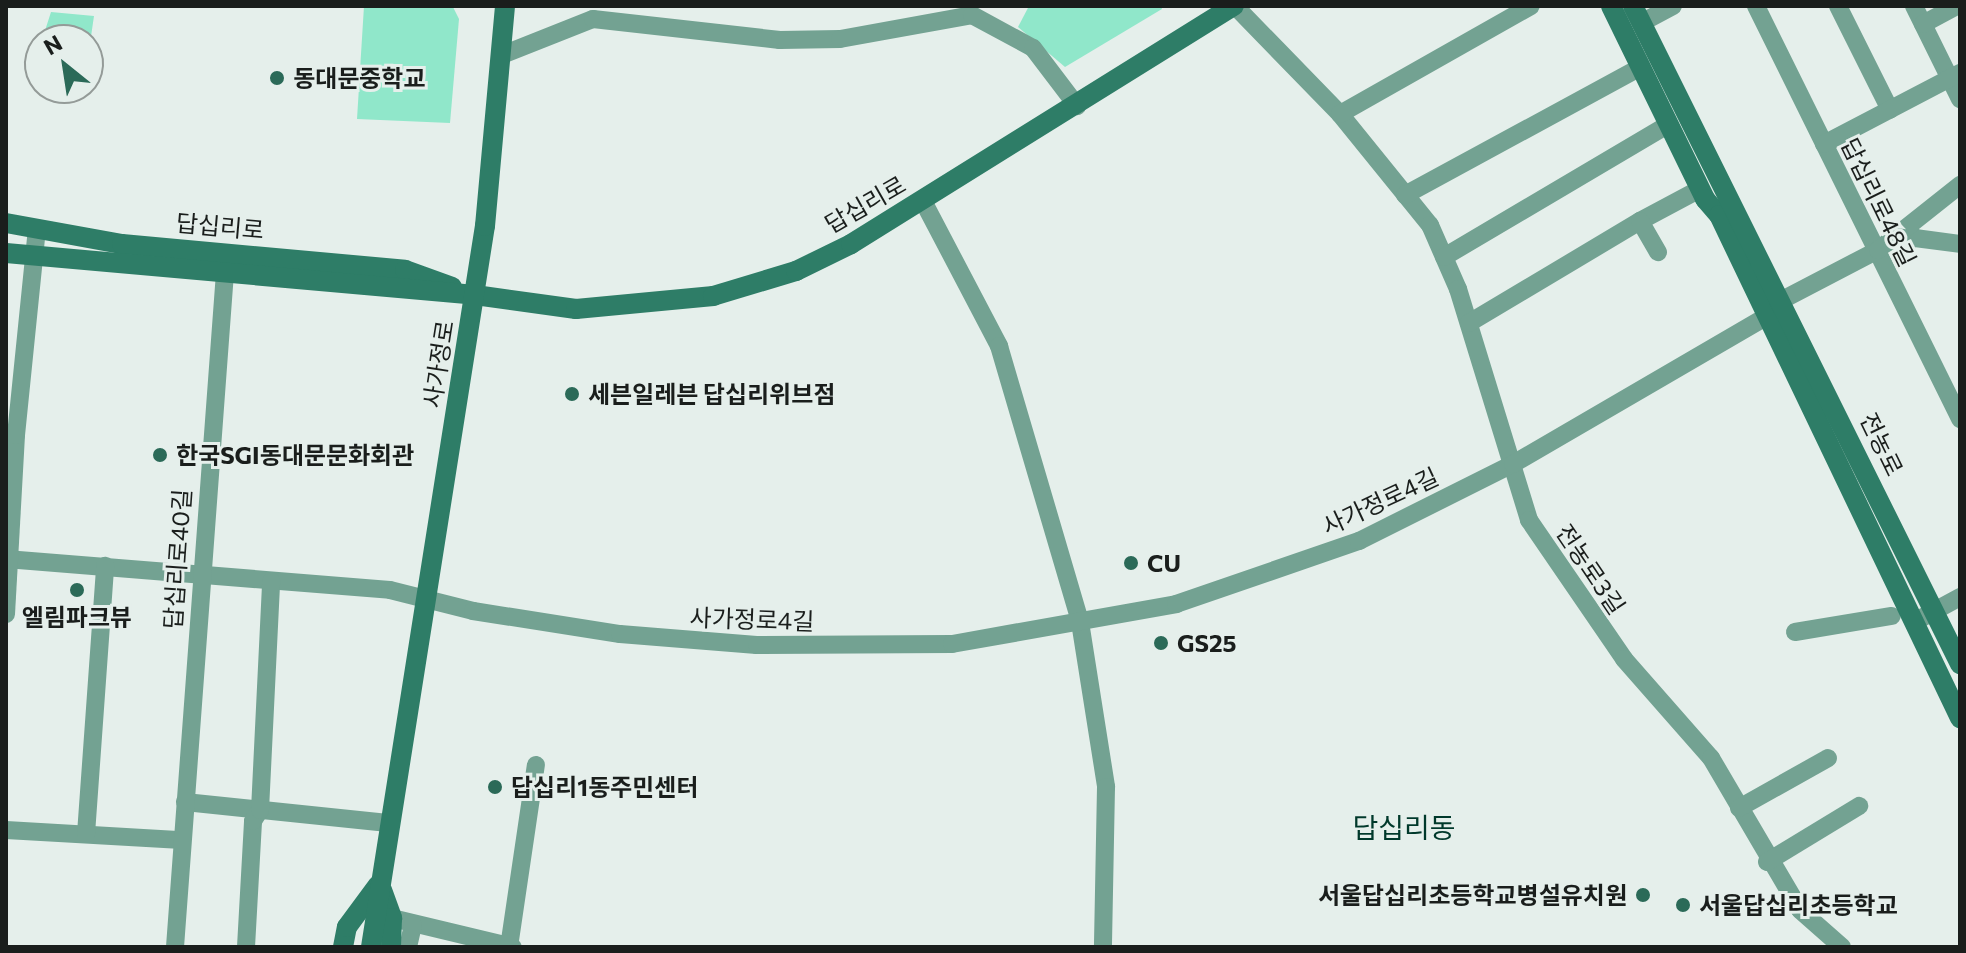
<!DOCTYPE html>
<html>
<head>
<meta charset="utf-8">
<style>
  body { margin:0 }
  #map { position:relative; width:1966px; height:953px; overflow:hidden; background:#e5efeb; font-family:Commissioner,"Noto Sans KR",sans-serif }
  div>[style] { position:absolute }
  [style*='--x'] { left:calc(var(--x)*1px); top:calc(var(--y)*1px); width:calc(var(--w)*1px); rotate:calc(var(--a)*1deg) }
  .green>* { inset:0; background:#90e7ca }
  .minor>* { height:18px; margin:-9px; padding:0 9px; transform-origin:9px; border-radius:9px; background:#73a292 }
  .secondary>* { height:20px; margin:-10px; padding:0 10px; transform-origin:10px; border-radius:10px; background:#2e7d67 }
  .dots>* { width:22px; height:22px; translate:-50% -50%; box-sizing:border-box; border:4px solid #e5efeb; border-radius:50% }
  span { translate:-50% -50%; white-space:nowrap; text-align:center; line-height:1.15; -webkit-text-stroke:6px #e5efeb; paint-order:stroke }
  .poi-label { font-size:24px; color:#1a1e1c; font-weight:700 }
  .left { translate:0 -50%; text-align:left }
  .right { translate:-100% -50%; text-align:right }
  .street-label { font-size:24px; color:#1a1e1c }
  .quarter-label { font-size:28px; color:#00392b }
  .frame { position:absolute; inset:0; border:8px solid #1a1e1c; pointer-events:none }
  .north { position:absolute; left:24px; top:24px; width:80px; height:80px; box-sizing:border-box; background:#e5efeb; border:2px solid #949b98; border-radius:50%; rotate:330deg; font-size:22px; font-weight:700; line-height:32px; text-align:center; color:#1a1e1c }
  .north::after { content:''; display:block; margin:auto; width:28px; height:36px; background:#2b6a58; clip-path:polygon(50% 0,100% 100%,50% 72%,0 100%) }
</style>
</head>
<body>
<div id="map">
  <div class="green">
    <i style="clip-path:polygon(364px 6px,453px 7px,459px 19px,450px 123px,357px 119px)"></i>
    <i style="clip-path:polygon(1029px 6px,1161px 6px,1162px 9px,1065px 67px,1018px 27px)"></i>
    <i style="clip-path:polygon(51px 12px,94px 16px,88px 57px,88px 40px,42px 40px)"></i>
  </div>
  <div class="minor">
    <i style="--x:1235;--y:6;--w:151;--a:45.8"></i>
    <i style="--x:1340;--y:114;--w:143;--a:51"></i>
    <i style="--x:1430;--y:225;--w:70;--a:66.4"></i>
    <i style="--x:1458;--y:289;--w:242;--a:72.9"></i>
    <i style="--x:1529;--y:520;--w:168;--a:55.6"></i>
    <i style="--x:1624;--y:659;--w:132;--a:48.7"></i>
    <i style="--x:1711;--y:758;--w:176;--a:59.6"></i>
    <i style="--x:1800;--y:910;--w:56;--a:41.4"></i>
    <i style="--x:1756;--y:6;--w:461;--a:63.7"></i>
    <i style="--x:1838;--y:6;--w:116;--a:63.4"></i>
    <i style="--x:1914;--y:6;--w:104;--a:63.7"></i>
    <i style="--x:1641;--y:23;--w:36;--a:-28"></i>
    <i style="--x:1923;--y:24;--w:38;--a:-28"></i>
    <i style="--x:502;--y:55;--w:98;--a:-21.6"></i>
    <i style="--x:593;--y:19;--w:188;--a:6.4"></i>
    <i style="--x:780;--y:40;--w:60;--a:-1"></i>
    <i style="--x:840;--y:39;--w:134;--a:-10.3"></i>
    <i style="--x:972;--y:15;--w:69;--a:28.4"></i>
    <i style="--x:1033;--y:48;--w:73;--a:52.8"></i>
    <i style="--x:1340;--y:114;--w:219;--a:-29.5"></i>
    <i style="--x:1824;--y:144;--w:153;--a:-27.6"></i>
    <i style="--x:1405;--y:195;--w:268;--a:-28.5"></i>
    <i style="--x:923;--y:201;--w:164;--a:62.3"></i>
    <i style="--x:999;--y:346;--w:288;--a:73.6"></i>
    <i style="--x:1080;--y:622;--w:167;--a:81"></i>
    <i style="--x:1106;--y:787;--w:160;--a:91.1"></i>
    <i style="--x:1640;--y:221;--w:68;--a:-28.1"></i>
    <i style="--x:1906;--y:229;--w:13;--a:45"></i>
    <i style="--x:1915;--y:238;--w:45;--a:7.6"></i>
    <i style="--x:1444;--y:257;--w:261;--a:-30.6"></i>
    <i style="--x:1469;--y:323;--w:199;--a:-30.8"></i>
    <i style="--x:1640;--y:221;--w:36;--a:60"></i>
    <i style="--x:6;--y:559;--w:385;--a:4.6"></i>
    <i style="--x:390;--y:590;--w:86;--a:14.2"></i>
    <i style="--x:473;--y:611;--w:149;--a:8.9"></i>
    <i style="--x:620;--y:634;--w:137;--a:4.6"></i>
    <i style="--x:757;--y:645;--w:195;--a:-0.3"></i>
    <i style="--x:952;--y:644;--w:228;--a:-10.1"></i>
    <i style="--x:1176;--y:604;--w:194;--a:-19"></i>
    <i style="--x:1359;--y:541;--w:172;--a:-26.6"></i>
    <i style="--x:1513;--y:464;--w:294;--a:-30.2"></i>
    <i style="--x:1767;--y:316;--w:22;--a:-47"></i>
    <i style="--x:1782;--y:300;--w:108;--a:-27.5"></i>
    <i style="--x:1878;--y:250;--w:105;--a:-38.4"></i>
    <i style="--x:6;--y:614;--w:179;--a:-86.8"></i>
    <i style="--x:16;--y:435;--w:207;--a:-84.2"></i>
    <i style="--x:1916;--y:621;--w:50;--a:-28.6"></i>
    <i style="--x:1795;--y:632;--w:98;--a:-9.4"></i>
    <i style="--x:185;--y:802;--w:204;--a:5.9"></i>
    <i style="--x:1739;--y:808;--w:102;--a:-29.3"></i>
    <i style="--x:6;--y:830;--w:176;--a:3.3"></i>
    <i style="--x:86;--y:834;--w:269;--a:-85.9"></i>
    <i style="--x:1767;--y:862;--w:108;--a:-31.3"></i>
    <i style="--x:392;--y:918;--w:124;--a:13.5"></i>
    <i style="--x:175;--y:947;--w:677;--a:-85.76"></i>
    <i style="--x:246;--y:947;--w:126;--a:-86.8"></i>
    <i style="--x:253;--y:821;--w:13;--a:-58"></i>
    <i style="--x:260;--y:810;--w:229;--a:-87.2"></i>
    <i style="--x:408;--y:947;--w:22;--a:-77"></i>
    <i style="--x:509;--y:947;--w:184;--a:-81.6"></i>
  </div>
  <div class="secondary">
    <i style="--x:1611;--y:6;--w:215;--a:64"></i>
    <i style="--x:1705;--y:199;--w:21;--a:49"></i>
    <i style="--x:1719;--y:215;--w:558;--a:64.4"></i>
    <i style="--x:1633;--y:6;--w:735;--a:63.57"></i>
    <i style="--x:6;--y:223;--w:118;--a:10.3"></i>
    <i style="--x:122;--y:244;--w:284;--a:5.2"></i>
    <i style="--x:405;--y:270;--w:50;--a:19.9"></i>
    <i style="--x:6;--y:253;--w:471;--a:5.1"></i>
    <i style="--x:475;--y:295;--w:102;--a:7.9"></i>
    <i style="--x:576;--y:309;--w:138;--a:-5.4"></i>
    <i style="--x:713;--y:296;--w:87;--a:-16.8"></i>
    <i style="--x:796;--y:271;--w:61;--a:-26.1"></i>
    <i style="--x:851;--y:244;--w:451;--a:-31.9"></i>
    <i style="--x:382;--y:890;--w:30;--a:70"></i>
    <i style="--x:392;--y:918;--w:29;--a:92"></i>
    <i style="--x:343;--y:947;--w:20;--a:-79"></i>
    <i style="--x:347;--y:927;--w:52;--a:-53.6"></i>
    <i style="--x:371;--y:947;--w:730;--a:-81.02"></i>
    <i style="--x:485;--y:226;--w:221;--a:-84.8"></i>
  </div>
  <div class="dots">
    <i style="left:277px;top:78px;background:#2b6a58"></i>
    <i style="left:572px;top:394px;background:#2b6a58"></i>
    <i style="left:160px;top:455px;background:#2b6a58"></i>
    <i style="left:1131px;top:563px;background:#2b6a58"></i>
    <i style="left:77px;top:590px;background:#2b6a58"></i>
    <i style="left:1161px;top:643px;background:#2b6a58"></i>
    <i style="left:495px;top:787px;background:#2b6a58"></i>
    <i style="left:1643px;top:895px;background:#2b6a58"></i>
    <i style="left:1683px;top:905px;background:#2b6a58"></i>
  </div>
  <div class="poi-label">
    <span class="left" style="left:293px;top:78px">동대문중학교</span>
    <span class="left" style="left:588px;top:394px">세븐일레븐 답십리위브점</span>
    <span class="left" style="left:176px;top:455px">한국SGI동대문문화회관</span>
    <span class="left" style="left:1147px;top:563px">CU</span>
    <span style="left:77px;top:617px">엘림파크뷰</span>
    <span class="left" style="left:1177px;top:643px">GS25</span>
    <span class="left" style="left:511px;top:787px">답십리1동주민센터</span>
    <span class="right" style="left:1627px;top:895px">서울답십리초등학교병설유치원</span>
    <span class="left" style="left:1699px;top:905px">서울답십리초등학교</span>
  </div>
  <div class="street-label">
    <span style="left:1879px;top:202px;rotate:64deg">답십리로48길</span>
    <span style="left:865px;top:204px;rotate:-30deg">답십리로</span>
    <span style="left:220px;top:226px;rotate:5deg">답십리로</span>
    <span style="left:438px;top:364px;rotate:-81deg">사가정로</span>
    <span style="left:1882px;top:444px;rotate:64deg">전농로</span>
    <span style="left:1380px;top:501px;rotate:-25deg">사가정로4길</span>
    <span style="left:177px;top:559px;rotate:-86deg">답십리로40길</span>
    <span style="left:1591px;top:569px;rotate:56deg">전농로3길</span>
    <span style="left:752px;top:619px;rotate:2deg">사가정로4길</span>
  </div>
  <div class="quarter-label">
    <span style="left:1404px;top:827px">답십리동</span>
  </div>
  <div class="frame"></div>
  <div class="north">N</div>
</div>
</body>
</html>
